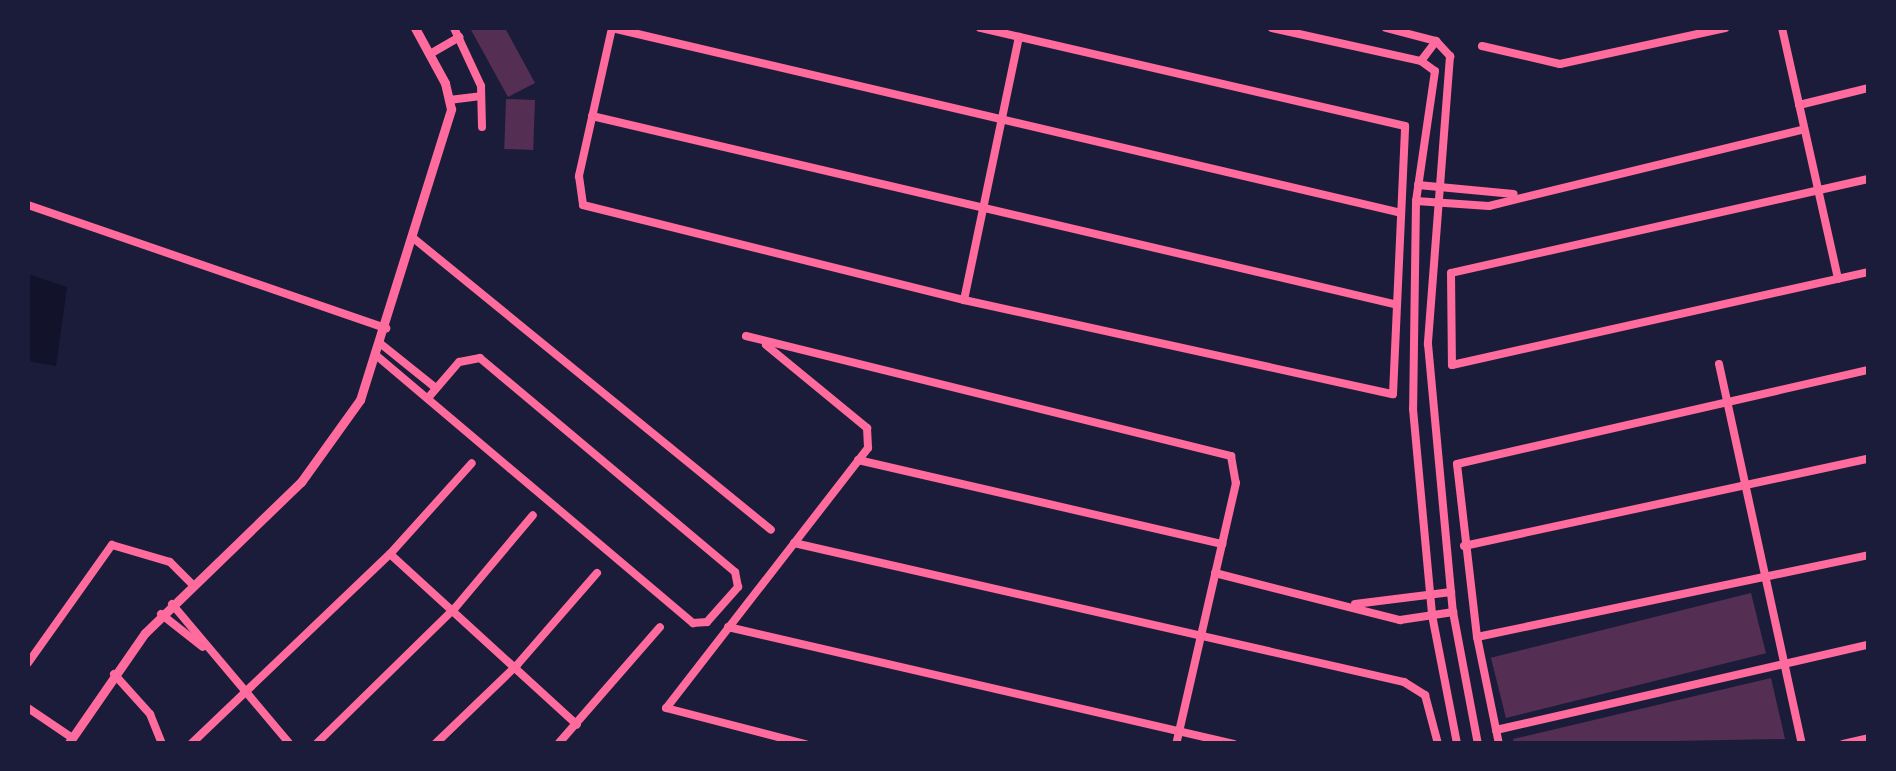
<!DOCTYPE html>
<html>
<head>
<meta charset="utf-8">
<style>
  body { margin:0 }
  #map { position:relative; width:1896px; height:771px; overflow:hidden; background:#1b1b3a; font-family:"Times New Roman",serif }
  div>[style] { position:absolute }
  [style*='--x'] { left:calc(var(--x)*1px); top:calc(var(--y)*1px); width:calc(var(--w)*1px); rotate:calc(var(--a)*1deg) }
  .water>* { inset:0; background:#12122b }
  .building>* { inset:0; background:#542f53; transform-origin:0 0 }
  .minor>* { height:8px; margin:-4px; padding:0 4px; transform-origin:4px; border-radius:4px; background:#ff6b9d }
  .tertiary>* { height:9px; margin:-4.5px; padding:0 4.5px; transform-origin:4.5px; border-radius:4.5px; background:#ff6b9d }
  span { translate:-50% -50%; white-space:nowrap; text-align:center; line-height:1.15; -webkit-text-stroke:8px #1b1b3a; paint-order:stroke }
  .frame { position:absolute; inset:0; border:30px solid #1b1b3a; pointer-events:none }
</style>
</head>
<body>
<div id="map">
  <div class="water">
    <i style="clip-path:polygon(28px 274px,67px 287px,56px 366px,28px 361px)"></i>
  </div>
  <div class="building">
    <i style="clip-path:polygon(470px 28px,505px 28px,535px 83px,508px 97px)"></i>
    <i style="left:506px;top:99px;width:29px;height:50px;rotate:2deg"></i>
    <i style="left:1751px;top:593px;width:62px;height:268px;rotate:76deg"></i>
    <i style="clip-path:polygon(1771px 678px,1785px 739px,1514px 744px,1513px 739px)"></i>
  </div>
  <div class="minor">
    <i style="--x:454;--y:28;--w:64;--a:65"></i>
    <i style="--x:481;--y:86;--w:41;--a:88.6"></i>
    <i style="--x:612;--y:28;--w:152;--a:102.6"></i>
    <i style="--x:579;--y:176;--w:29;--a:82"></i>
    <i style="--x:583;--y:205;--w:393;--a:14"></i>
    <i style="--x:964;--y:300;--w:439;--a:12.4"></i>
    <i style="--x:1393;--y:394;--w:268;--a:-87.4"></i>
    <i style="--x:1405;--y:126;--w:436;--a:-167"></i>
    <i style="--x:612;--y:28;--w:806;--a:13.19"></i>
    <i style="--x:1272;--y:28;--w:153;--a:12.5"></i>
    <i style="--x:1421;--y:61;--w:17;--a:36"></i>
    <i style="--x:1435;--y:71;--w:131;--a:98.3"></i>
    <i style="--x:1416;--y:201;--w:208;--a:90.8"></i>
    <i style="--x:1413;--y:409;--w:207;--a:84.7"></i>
    <i style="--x:1432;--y:615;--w:131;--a:79"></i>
    <i style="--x:1386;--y:28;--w:52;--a:14.6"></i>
    <i style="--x:1436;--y:41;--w:21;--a:47"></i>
    <i style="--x:1450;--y:56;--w:289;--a:94.4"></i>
    <i style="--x:1428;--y:344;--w:269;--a:84.7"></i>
    <i style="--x:1453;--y:612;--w:134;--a:79.3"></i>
    <i style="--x:1782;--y:28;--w:257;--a:77.4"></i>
    <i style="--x:1482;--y:46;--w:80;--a:13"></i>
    <i style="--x:1560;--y:64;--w:169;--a:-12.3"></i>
    <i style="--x:430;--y:54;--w:34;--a:-30"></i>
    <i style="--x:1421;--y:61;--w:25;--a:-53"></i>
    <i style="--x:449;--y:100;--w:32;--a:-7"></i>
    <i style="--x:1799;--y:105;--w:71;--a:-13.8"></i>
    <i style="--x:592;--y:116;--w:824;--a:13.19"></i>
    <i style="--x:1868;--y:179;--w:427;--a:167.3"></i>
    <i style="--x:1451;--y:273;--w:92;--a:89.4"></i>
    <i style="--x:1452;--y:365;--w:426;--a:-12.6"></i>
    <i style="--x:1418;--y:185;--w:96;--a:5.4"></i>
    <i style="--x:1416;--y:201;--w:73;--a:3.9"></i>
    <i style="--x:1489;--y:206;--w:324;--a:-13.7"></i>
    <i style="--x:28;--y:205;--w:379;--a:19"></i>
    <i style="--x:412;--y:237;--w:463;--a:39.2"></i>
    <i style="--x:964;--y:300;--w:269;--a:-78.2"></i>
    <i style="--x:746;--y:336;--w:500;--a:13.9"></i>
    <i style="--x:1231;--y:456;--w:27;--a:80"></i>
    <i style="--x:1236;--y:483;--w:268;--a:102.9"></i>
    <i style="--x:381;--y:344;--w:70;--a:38.7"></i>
    <i style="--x:766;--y:345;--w:131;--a:39.4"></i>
    <i style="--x:867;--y:428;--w:20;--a:87"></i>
    <i style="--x:868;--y:448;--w:329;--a:127.8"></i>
    <i style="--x:666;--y:708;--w:144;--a:14.5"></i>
    <i style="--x:377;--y:356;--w:414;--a:40.2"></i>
    <i style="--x:693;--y:623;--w:14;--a:-4"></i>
    <i style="--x:707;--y:622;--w:47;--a:-48.5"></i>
    <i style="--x:738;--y:587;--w:15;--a:-101"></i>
    <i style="--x:735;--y:572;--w:333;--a:-140"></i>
    <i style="--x:480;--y:358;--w:21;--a:169"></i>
    <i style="--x:459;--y:362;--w:48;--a:130.7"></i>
    <i style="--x:1719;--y:364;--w:389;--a:77.7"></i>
    <i style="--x:858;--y:460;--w:374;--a:13"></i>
    <i style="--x:794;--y:543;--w:626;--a:12.84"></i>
    <i style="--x:1404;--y:682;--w:25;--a:32"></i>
    <i style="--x:1425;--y:695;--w:51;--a:75.1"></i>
    <i style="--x:1464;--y:546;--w:413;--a:-12.2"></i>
    <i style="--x:390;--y:554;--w:253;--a:42.4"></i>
    <i style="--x:1215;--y:573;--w:191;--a:14.3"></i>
    <i style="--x:1400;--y:620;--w:54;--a:-8.6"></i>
    <i style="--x:172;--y:604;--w:183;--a:49.9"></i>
    <i style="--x:1355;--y:604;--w:97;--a:-7.1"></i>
    <i style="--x:161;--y:614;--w:53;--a:38.2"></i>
    <i style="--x:728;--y:627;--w:519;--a:13.02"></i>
    <i style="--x:1477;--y:637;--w:400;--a:-11.8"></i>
    <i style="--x:28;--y:663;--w:145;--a:-54.6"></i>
    <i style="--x:112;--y:545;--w:60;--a:16.3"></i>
    <i style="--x:170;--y:562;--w:30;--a:45"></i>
    <i style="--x:114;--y:674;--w:54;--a:48"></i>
    <i style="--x:150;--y:714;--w:32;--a:68"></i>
    <i style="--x:28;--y:708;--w:52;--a:34"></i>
    <i style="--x:1496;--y:730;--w:382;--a:-12.9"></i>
    <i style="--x:191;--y:744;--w:275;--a:-43.7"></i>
    <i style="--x:390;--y:554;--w:122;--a:-48"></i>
    <i style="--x:316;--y:744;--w:194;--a:-44.4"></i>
    <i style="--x:455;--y:608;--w:121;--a:-50"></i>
    <i style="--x:435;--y:744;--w:114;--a:-43.9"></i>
    <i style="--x:517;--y:665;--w:122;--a:-49"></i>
    <i style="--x:558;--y:744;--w:155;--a:-48.9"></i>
    <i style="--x:1499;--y:744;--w:109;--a:-101.6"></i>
    <i style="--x:1477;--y:637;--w:174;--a:-96.6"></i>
    <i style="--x:1457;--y:464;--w:422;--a:-12.9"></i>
    <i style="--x:1843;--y:744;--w:26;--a:-13"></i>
  </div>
  <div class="tertiary">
    <i style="--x:68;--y:744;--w:135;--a:-55.3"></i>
    <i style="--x:145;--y:633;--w:217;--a:-44.1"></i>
    <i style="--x:301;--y:482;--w:101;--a:-54.3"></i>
    <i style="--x:360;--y:400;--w:305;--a:-72.6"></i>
    <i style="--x:451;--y:109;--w:27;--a:-103"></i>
    <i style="--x:445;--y:83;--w:63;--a:-118.6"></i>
  </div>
  <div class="frame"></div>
</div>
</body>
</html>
